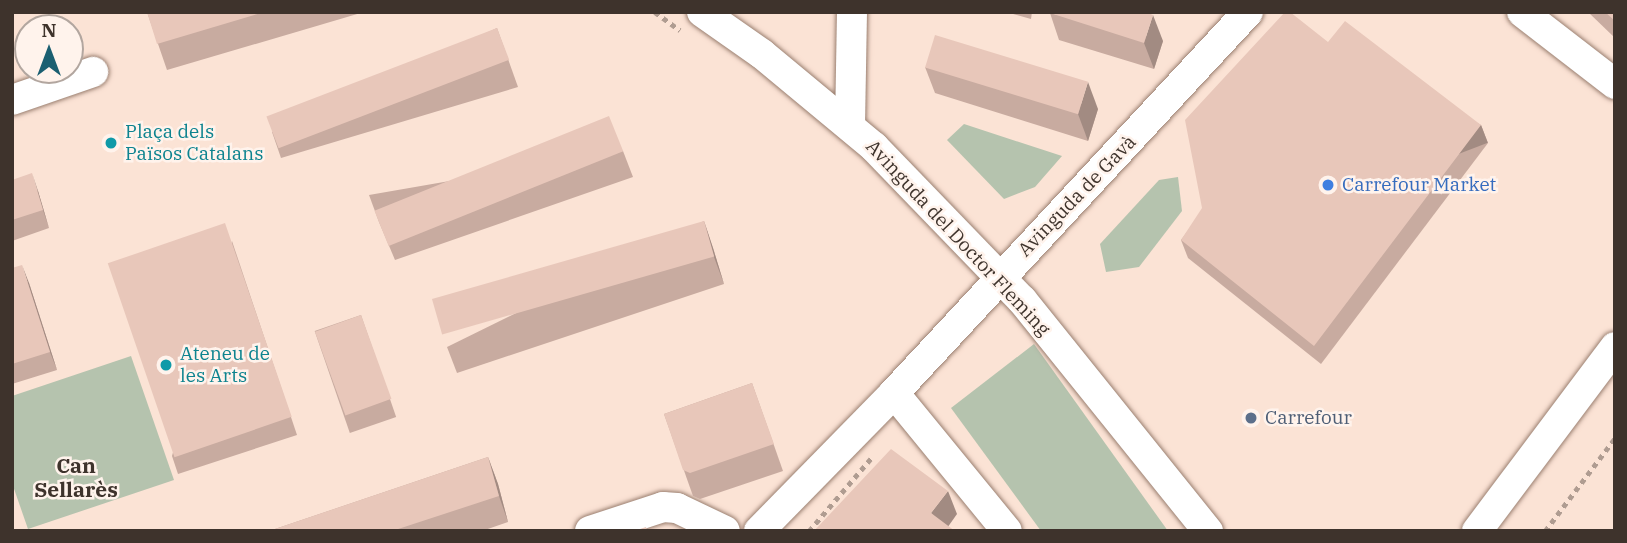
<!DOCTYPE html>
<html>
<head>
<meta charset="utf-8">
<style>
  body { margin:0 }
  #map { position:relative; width:1627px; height:543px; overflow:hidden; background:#fbe3d5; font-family:"IBM Plex Serif",serif }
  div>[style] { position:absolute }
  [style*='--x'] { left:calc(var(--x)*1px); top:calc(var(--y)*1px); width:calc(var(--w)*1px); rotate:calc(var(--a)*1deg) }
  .green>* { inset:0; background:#b5c3ae }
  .path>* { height:4.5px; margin-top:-2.25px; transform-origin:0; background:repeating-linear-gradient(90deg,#af9c91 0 5px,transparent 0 10px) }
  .roads { filter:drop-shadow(0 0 2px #9a7f70) drop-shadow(0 0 2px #9a7f70) }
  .minor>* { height:30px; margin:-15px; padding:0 15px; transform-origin:15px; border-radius:15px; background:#fff }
  .wall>* { inset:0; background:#c8aba0; transform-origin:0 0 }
  .shaded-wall>* { inset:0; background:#a28b82; transform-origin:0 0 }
  .building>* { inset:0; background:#e8c7ba; transform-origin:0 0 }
  .dots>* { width:19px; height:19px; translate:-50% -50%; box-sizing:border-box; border:4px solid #fff3ec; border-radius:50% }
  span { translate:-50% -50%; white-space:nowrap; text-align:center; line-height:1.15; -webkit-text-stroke:5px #fff3ec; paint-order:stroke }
  .culture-label { font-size:19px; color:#0d838f }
  .left { translate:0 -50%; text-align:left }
  .shop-label { font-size:19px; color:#366cbe }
  .street-label { font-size:19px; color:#3e332c }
  .service-label { font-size:19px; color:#4e5e75 }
  .neighbourhood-label { font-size:21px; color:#3e332c; font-weight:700 }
  .frame { position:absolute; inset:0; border:14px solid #3e332c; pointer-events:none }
  .north { position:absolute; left:14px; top:14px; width:70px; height:70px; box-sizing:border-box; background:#fff3ec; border:2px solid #b2a69f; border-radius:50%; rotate:0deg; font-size:19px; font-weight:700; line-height:28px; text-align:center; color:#3e332c }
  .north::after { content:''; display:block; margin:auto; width:24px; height:32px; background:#1b5f71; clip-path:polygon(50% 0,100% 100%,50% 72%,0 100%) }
</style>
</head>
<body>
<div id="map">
  <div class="green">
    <i style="clip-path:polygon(964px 124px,1062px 156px,1035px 187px,1004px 199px,947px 140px)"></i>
    <i style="clip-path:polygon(1178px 177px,1182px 211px,1139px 267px,1106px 272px,1100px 244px,1159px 180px)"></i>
    <i style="clip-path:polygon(1034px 344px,1168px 531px,1041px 531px,951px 408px)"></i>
    <i style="clip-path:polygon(131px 356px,174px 480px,28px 529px,12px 483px,12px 396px)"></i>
  </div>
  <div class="path">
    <i style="--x:655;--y:12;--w:31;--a:36"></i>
    <i style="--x:809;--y:531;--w:97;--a:-49.6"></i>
    <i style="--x:1545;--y:531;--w:116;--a:-53"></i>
  </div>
  <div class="roads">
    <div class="minor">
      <i style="--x:702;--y:12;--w:73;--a:35"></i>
      <i style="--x:762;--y:54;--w:146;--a:39.7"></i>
      <i style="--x:874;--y:147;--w:213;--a:46"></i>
      <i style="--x:1022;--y:300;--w:297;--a:51.2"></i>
      <i style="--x:1522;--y:12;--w:118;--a:37.7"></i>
      <i style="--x:12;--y:100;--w:86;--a:-19.1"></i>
      <i style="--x:850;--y:126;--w:114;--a:-89"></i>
      <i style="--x:894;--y:393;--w:178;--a:50.7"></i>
      <i style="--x:590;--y:531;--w:77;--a:-18.2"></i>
      <i style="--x:663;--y:507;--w:14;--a:4"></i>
      <i style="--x:677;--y:508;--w:53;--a:25.6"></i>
      <i style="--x:759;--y:531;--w:193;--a:-45.6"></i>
      <i style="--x:894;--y:393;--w:520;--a:-47.1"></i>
      <i style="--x:1477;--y:531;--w:230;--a:-53.1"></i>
    </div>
  </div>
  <div class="wall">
    <i style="clip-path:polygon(147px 12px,364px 12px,167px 70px)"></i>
    <i style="clip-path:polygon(1006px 12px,1032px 12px,1031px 19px)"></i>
    <i style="clip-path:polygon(1588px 12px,1615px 12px,1615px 38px)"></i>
    <i style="clip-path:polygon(1050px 13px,1163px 41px,1154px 69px,1059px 40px)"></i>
    <i style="clip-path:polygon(497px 28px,518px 87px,281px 158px,272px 132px)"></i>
    <i style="clip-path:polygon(1328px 42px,1481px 125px,1488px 143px,1321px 364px,1188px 258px,1181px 240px)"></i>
    <i style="clip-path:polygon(925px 67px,1098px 109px,1088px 141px,935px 93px)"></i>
    <i style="clip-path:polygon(623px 151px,633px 177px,395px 260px,379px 222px,369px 195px)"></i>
    <i style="clip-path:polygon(12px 180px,38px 191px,49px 228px,12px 241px)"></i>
    <i style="clip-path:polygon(704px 221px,713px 248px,724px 284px,457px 373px,447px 347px)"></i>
    <i style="clip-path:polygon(232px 241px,297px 435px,178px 474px,172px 456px)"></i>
    <i style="clip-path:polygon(12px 268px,29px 283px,57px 370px,12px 384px)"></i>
    <i style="left:361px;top:315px;width:108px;height:49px;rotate:71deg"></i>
    <i style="clip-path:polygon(752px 383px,783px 471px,700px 499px,693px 496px,664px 414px)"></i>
    <i style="clip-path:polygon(488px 457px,498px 484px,508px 522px,482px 531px,269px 531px)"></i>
  </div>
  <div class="shaded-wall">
    <i style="clip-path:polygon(1153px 15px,1163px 41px,1154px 69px,1144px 43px)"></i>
    <i style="clip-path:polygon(1088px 82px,1098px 109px,1088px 141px,1078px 114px)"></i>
    <i style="left:1481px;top:125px;width:19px;height:277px;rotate:69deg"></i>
    <i style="clip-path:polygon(32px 173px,38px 191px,49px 228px,43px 210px)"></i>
    <i style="clip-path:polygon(704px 221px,713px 248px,724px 284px,714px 257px)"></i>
    <i style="clip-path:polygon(22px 265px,29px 283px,57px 370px,50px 352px)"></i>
    <i style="clip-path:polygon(488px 457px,498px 484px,508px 522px,499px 496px)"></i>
    <i style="clip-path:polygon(948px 491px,957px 514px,945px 531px,931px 513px)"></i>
  </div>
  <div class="building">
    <i style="clip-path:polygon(147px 12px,264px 12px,157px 44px)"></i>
    <i style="clip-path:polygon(1050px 12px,1146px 12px,1153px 15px,1144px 43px,1050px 13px)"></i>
    <i style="clip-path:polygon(1285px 12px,1290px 12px,1328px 42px,1345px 21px,1481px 125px,1314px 346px,1181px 240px,1202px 208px,1185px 120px)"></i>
    <i style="clip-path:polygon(1605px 12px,1615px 12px,1615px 21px)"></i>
    <i style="left:497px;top:28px;width:34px;height:247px;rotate:69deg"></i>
    <i style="left:935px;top:35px;width:160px;height:34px;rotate:17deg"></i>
    <i style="left:609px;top:116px;width:38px;height:253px;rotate:68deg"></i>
    <i style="clip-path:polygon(32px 173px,43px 210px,12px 220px,12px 180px)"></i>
    <i style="left:704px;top:221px;width:37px;height:283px;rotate:74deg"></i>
    <i style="left:225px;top:223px;width:205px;height:124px;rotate:71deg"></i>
    <i style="clip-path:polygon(22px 265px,50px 352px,12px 364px,12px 268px)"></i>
    <i style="left:361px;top:315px;width:89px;height:49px;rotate:70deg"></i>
    <i style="clip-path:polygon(752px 383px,774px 444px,690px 473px,683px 470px,664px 414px)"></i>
    <i style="clip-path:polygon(891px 449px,948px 491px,931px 513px,955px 531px,814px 531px)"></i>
    <i style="clip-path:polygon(488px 457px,499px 496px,392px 531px,269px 531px)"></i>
    <i style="clip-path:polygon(646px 527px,647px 531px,634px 531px)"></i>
  </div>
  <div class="dots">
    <i style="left:111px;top:143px;background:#0f9aa8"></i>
    <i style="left:1328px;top:185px;background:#3f7fe0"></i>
    <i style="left:166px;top:365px;background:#0f9aa8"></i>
    <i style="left:1251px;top:418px;background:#5c6f8a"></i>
  </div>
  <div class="culture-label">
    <span class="left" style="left:125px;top:143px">Plaça dels<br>Països Catalans</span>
    <span class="left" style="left:180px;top:365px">Ateneu de<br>les Arts</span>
  </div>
  <div class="shop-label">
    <span class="left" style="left:1342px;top:185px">Carrefour Market</span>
  </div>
  <div class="street-label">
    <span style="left:1077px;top:196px;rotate:-46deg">Avinguda de Gavà</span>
    <span style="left:958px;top:238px;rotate:47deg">Avinguda del Doctor Fleming</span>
  </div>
  <div class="service-label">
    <span class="left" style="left:1265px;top:418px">Carrefour</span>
  </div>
  <div class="neighbourhood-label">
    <span style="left:76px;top:477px">Can<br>Sellarès</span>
  </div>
  <div class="frame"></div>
  <div class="north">N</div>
</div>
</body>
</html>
